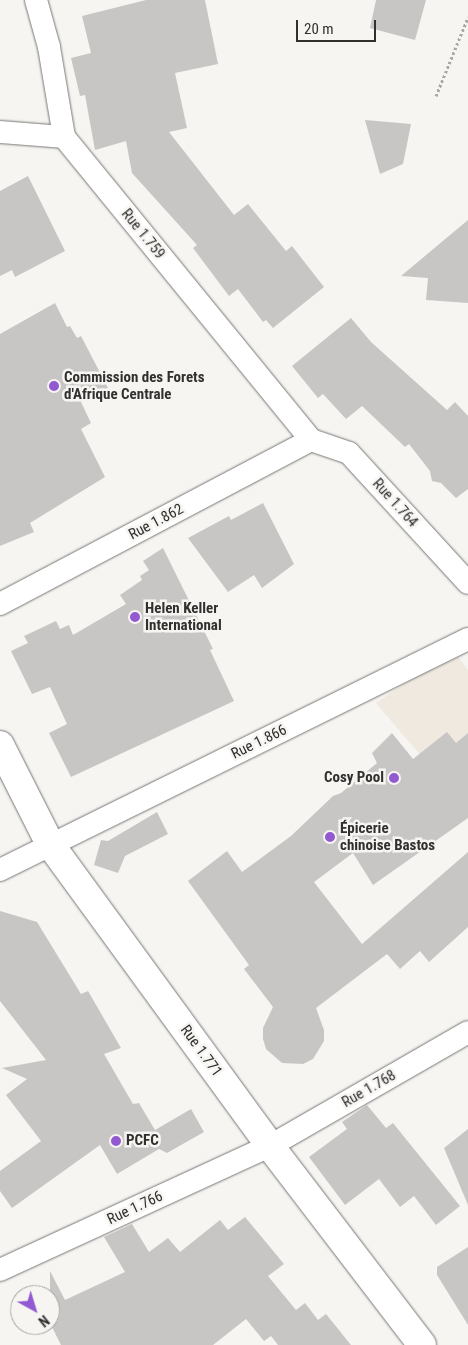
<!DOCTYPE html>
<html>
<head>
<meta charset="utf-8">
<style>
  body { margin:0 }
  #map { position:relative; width:468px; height:1345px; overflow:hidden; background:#f6f5f2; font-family:"Roboto Condensed",sans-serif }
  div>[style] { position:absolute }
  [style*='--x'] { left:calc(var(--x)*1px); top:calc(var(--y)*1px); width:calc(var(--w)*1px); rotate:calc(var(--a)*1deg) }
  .built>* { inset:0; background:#efe9e0 }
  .building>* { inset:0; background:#c8c6c4 }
  .path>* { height:3px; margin-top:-1.5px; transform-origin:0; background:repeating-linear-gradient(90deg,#a9a8a6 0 2.5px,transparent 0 5px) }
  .roads { filter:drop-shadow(0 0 1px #787674) drop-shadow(0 0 1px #787674) }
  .street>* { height:22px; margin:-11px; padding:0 11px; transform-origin:11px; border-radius:11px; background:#fff }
  .secondary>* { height:28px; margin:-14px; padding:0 14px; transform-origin:14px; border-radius:14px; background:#fff }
  .dots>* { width:14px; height:14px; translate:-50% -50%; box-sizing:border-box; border:2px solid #f6f5f2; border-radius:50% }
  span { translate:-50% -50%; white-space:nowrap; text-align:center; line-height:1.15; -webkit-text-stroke:5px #f6f5f2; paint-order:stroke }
  .street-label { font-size:15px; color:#31302f }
  .poi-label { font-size:15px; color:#31302f; font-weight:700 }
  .left { translate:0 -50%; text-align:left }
  .right { translate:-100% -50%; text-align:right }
  .north { position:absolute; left:10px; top:1285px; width:50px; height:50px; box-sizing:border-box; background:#f6f5f2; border:1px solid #a7a6a4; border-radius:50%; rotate:141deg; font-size:14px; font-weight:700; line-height:20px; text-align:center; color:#31302f }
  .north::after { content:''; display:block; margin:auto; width:18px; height:22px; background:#9359d0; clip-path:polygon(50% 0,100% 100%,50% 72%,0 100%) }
  .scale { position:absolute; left:296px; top:20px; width:80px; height:22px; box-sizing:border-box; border:2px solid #31302f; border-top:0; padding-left:6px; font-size:15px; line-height:18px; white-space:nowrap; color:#31302f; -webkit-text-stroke:4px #f6f5f2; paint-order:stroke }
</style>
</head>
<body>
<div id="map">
  <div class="built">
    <i style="clip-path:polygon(453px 650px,468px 670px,468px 811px,376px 703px)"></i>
  </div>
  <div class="building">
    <i style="clip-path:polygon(146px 0,205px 0,218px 64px,175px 73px,187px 128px,169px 132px,234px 215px,248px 204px,286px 251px,292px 246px,324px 287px,273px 328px,266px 320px,263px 322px,238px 289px,229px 296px,193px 248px,197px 245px,132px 173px,126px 141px,95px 150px,85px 95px,80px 96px,71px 58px,91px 53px,82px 16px)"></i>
    <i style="clip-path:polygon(376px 0,426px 0,415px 40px,370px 28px)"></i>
    <i style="clip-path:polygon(365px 120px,411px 124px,403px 164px,380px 174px)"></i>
    <i style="clip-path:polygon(28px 176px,65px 251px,15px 277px,12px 270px,0 276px,0 191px)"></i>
    <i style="clip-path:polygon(468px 220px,468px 303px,426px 300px,428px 278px,401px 276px)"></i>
    <i style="clip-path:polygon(55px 303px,67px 327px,70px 326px,77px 338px,81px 336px,108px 388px,81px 402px,91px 423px,81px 429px,105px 477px,30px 523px,34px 532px,0 546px,0 334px)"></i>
    <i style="clip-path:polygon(351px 318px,371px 342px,447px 410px,455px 402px,468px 416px,468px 489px,456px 498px,441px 483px,432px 481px,430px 471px,409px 444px,405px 447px,362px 406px,346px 419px,323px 394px,318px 398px,292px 366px)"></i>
    <i style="clip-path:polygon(263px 503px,294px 564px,262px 588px,254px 575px,228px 592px,188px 538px,229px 516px,231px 520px)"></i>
    <i style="clip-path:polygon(163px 548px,213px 649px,210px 650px,234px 701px,71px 777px,49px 733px,67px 724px,50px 687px,32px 694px,11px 651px,28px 643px,24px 636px,56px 621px,60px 629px,69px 625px,73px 635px,126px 604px,120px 595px,142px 580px,140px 576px,149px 570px,143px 561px)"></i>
    <i style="clip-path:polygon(447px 732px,456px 743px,468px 733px,468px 818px,373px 885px,353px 853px,314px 882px,362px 944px,468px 852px,468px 927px,429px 962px,420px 951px,400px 969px,387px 954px,316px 1008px,324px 1030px,324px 1041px,313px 1059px,303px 1064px,282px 1063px,266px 1049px,263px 1039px,263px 1028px,273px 1007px,244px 969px,249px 965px,188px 881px,227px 851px,242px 872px,291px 836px,333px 796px,341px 793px,377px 763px,372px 753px,392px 733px,413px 759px)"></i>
    <i style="clip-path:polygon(157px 812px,168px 834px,125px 856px,118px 873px,94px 865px,101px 840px,108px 841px)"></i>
    <i style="clip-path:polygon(0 911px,37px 922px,81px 994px,88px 991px,121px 1048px,104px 1054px,133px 1104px,139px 1103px,155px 1130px,191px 1109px,204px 1132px,167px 1153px,159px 1149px,117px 1174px,100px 1145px,12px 1208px,0 1191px,0 1171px,41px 1141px,6px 1095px,27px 1079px,2px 1068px,46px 1060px,0 1001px)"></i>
    <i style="clip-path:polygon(367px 1105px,386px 1128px,393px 1123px,460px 1206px,436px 1225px,414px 1196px,400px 1207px,379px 1179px,345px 1205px,309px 1157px,347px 1129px,342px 1122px)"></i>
    <i style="clip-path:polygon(468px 1129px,468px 1205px,444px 1148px)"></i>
    <i style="clip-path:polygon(245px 1217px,284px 1264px,268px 1276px,296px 1310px,305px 1303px,318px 1320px,326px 1314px,351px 1345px,278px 1345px,271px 1336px,264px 1341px,246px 1319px,213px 1345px,61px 1345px,50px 1323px,50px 1271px,65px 1300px,125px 1272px,104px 1237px,132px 1224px,149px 1252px,168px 1238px,180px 1252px,220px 1220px,228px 1230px)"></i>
    <i style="clip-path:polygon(468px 1247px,468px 1325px,437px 1275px,437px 1267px)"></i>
  </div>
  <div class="path">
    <i style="--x:436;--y:96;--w:85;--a:-67.9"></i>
  </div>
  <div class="roads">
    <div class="street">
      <i style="--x:36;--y:0;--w:49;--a:74.5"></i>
      <i style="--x:49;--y:47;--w:91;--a:80.5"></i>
      <i style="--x:64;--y:137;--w:391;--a:50.8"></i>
      <i style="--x:0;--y:132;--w:64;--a:4.5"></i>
      <i style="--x:311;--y:440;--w:40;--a:18.9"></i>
      <i style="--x:349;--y:453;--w:176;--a:47.5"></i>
      <i style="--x:0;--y:604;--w:352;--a:-27.8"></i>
      <i style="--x:0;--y:870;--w:522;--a:-26.27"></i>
      <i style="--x:0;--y:1270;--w:297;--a:-24.7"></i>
      <i style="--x:270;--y:1146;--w:228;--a:-29.9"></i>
    </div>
    <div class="secondary">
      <i style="--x:0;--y:745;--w:111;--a:63.2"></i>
      <i style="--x:50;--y:844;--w:374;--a:53.9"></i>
      <i style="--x:270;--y:1146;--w:250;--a:52.6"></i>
    </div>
  </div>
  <div class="dots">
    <i style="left:54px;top:386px;background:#9359d0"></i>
    <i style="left:135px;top:617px;background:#9359d0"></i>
    <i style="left:394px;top:778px;background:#9359d0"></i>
    <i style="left:330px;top:837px;background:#9359d0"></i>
    <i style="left:116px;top:1141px;background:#9359d0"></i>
  </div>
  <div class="street-label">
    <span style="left:143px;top:234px;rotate:51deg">Rue 1.759</span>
    <span style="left:395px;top:503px;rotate:48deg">Rue 1.764</span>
    <span style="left:156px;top:522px;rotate:-28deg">Rue 1.862</span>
    <span style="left:259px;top:742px;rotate:-26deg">Rue 1.866</span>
    <span style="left:201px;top:1051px;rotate:54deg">Rue 1.771</span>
    <span style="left:369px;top:1089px;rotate:-30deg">Rue 1.768</span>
    <span style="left:135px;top:1208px;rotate:-25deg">Rue 1.766</span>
  </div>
  <div class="poi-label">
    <span class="left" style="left:64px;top:386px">Commission des Forets<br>d'Afrique Centrale</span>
    <span class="left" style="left:145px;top:617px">Helen Keller<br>International</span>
    <span class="right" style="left:384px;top:778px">Cosy Pool</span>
    <span class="left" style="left:340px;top:837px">Épicerie<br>chinoise Bastos</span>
    <span class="left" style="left:126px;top:1141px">PCFC</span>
  </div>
  <div class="north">N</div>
  <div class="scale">20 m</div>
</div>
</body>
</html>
